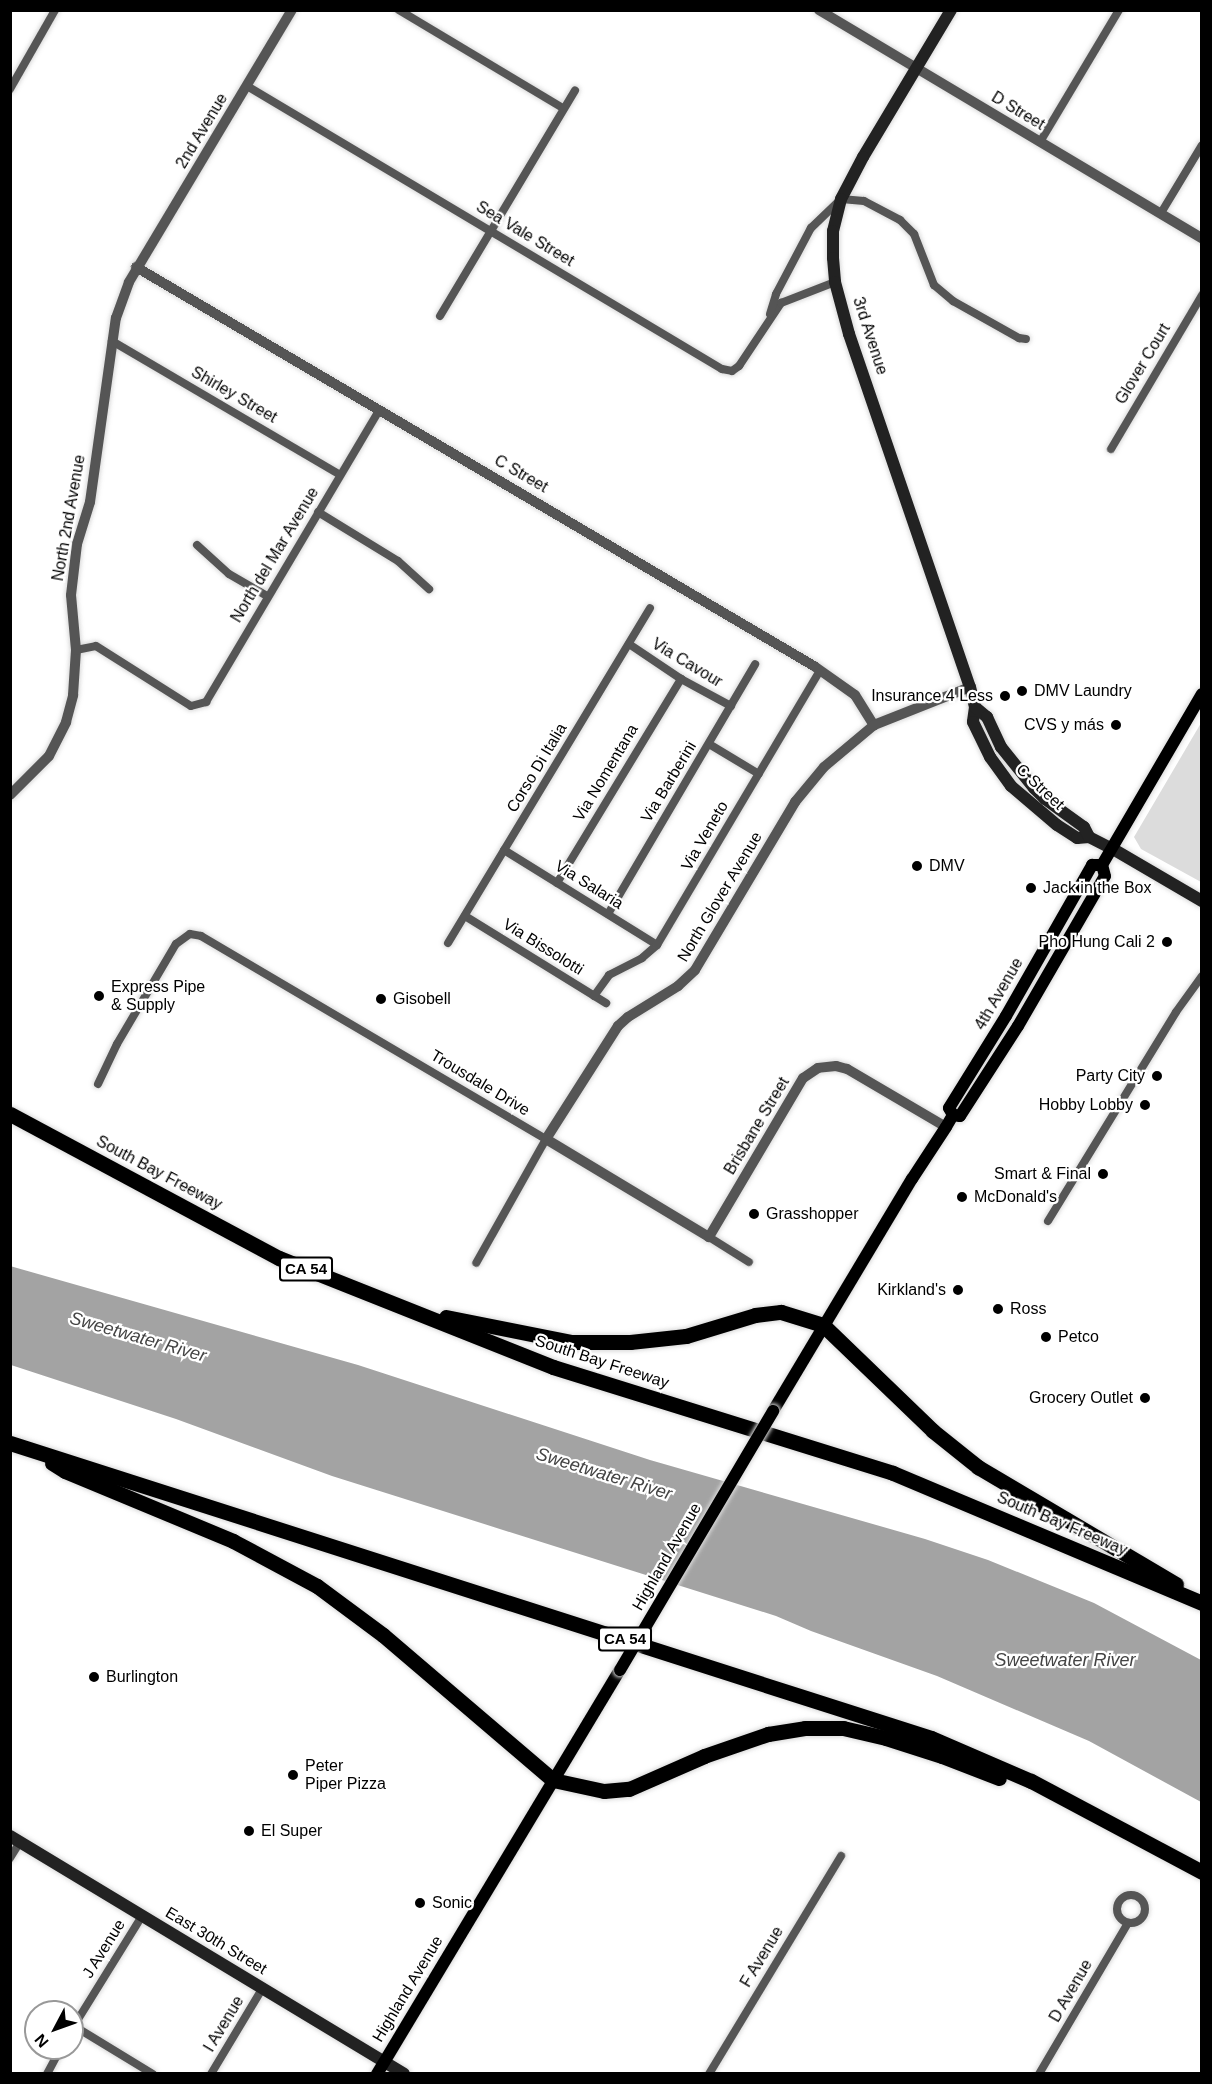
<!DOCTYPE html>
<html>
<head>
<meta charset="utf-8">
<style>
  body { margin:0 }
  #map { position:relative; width:1212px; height:2084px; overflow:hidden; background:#fff; font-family:Arial,sans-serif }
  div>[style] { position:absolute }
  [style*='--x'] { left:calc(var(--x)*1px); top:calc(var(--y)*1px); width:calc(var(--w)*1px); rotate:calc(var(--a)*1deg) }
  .green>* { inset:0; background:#dcdcdc }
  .water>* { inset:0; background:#a3a3a3 }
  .roads { filter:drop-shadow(0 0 2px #dbdbdb) drop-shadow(0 0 2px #dbdbdb) }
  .minor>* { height:8px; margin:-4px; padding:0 4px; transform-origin:4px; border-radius:4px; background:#555 }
  .minor>.ring { margin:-4px; padding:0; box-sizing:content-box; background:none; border:8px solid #555; border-radius:50% }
  .tertiary>* { height:10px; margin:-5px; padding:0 5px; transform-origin:5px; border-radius:5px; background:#555 }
  .secondary>* { height:12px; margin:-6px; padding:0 6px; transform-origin:6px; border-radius:6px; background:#222 }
  .primary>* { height:12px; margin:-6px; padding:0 6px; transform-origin:6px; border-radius:6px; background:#000 }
  .motorway>* { height:15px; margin:-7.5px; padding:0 7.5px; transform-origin:7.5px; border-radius:7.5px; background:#000 }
  .bridges { filter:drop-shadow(0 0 2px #dbdbdb) drop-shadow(0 0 2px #dbdbdb) }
  .primary-bridge>* { height:12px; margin:-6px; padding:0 6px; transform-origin:6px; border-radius:6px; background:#000 }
  .dots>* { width:16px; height:16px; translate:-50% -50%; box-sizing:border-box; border:3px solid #fff; border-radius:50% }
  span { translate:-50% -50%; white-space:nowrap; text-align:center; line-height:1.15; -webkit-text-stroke:4.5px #fff; paint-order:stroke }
  .shield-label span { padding:2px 4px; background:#fff; border:2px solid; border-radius:4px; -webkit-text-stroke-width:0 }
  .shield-label { font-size:15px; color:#000; font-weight:700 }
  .street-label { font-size:16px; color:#000 }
  .poi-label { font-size:16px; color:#000 }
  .left { translate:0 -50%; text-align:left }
  .right { translate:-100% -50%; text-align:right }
  .water-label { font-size:18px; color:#444; font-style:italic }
  .frame { position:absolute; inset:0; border:12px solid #000; pointer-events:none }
  .north { position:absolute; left:24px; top:2000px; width:60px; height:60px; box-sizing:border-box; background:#fff; border:2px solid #999; border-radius:50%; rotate:229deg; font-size:16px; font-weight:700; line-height:24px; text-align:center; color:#000 }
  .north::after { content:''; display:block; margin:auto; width:21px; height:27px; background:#000; clip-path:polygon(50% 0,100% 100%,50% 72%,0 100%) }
</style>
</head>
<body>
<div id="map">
  <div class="green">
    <i style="clip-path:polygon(1201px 723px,1201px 882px,1141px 849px,1134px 837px)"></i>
  </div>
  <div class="water">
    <i style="clip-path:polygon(10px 1266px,358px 1365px,650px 1460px,925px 1539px,988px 1560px,1094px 1603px,1201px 1660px,1201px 1802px,1089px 1741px,937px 1676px,811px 1631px,776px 1616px,332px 1476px,176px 1419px,11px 1365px)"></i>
  </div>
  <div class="roads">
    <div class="minor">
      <i style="--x:399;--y:10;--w:191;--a:30.9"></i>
      <i style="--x:247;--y:86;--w:553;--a:30.79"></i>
      <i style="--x:722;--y:369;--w:10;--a:11"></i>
      <i style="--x:732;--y:371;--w:9;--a:-36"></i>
      <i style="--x:739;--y:366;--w:76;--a:-56.3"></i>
      <i style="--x:781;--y:303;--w:58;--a:-21.3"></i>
      <i style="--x:10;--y:89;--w:91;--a:-60.3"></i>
      <i style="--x:1040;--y:142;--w:154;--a:-59.1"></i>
      <i style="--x:1161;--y:213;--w:79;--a:-58.9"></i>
      <i style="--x:770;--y:314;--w:21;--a:-73"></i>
      <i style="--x:776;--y:294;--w:75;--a:-62.1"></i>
      <i style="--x:811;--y:228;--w:42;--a:-44"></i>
      <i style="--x:841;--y:199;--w:23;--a:5"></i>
      <i style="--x:864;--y:201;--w:41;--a:27.8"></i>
      <i style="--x:900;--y:220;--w:20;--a:45"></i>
      <i style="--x:914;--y:234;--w:55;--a:68.6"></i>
      <i style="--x:934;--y:285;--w:25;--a:40"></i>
      <i style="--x:953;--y:301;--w:76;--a:29.3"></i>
      <i style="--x:1019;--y:338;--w:7;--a:8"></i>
      <i style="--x:440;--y:316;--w:263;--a:-59.1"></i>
      <i style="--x:112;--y:341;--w:264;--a:30.4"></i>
      <i style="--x:1111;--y:449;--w:179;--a:-59.4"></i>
      <i style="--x:318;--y:512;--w:94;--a:31.5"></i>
      <i style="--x:398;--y:561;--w:42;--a:42.1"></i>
      <i style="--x:197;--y:545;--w:43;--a:42.2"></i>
      <i style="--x:229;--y:574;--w:44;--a:30.1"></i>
      <i style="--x:629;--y:644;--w:63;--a:33.9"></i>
      <i style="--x:681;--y:679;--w:57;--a:28.4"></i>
      <i style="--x:76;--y:650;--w:20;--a:-11"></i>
      <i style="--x:96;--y:646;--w:112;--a:32.3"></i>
      <i style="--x:191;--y:706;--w:16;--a:-15"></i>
      <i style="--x:206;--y:702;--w:339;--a:-59.3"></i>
      <i style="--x:709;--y:744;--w:58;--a:31"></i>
      <i style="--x:504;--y:850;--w:180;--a:31.8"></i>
      <i style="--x:557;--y:883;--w:239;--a:-58.7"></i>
      <i style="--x:608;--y:914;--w:290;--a:-59.5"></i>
      <i style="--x:465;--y:916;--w:166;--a:31.7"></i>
      <i style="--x:448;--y:943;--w:391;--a:-58.9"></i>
      <i style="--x:594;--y:996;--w:26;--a:-54"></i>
      <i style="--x:609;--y:975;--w:37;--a:-27"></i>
      <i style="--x:642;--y:958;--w:20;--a:-41"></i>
      <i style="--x:657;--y:945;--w:319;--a:-59.3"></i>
      <i style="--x:98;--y:1084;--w:44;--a:-64.6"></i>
      <i style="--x:117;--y:1044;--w:116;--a:-59.5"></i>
      <i style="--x:176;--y:944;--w:17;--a:-36"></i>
      <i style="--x:190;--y:934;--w:11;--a:10"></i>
      <i style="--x:201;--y:936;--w:400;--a:30.5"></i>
      <i style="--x:546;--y:1139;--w:142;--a:119.4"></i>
      <i style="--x:1048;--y:1221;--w:245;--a:-58.5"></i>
      <i style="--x:1176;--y:1012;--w:44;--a:-54.2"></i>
      <i style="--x:709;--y:1237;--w:47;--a:32"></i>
      <i style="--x:10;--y:1858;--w:19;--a:-58"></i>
      <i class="ring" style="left:1117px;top:1895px;width:20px;height:20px"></i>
      <i style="--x:74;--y:2026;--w:92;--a:31.3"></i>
      <i style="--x:72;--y:2029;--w:133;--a:-58.2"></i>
      <i style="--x:47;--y:2074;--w:30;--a:-62"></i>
      <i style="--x:211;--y:2074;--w:99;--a:-59"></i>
      <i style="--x:709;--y:2074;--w:255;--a:-58.8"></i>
      <i style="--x:1039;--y:2074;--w:175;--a:-59.5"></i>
    </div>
    <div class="tertiary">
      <i style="--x:819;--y:10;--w:446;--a:30.8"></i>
      <i style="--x:136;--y:267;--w:787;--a:30.48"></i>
      <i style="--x:814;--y:666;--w:50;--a:35.3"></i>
      <i style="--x:855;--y:695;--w:36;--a:58"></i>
      <i style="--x:10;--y:795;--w:55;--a:-45"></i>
      <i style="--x:49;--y:756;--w:38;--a:-63"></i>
      <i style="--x:66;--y:722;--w:28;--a:-75"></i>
      <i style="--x:73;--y:695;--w:45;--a:-86.2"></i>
      <i style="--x:76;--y:650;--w:55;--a:-95.2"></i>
      <i style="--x:71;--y:595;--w:51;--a:-83.3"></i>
      <i style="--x:77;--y:544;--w:44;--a:-72.8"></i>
      <i style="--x:90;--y:502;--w:186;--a:-82"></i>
      <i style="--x:116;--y:318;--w:38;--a:-70"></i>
      <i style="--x:129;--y:282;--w:317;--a:-59.1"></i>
      <i style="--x:946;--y:1127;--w:115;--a:-149.6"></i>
      <i style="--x:847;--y:1069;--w:11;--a:-165"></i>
      <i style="--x:836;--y:1066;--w:18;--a:174"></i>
      <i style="--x:818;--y:1068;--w:18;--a:146"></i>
      <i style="--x:803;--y:1078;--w:185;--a:120.6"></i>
      <i style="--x:709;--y:1237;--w:190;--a:-149"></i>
      <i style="--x:546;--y:1139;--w:134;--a:-57.5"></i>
      <i style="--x:618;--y:1026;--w:13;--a:-42"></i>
      <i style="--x:628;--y:1017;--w:59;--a:-31.8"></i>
      <i style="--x:678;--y:986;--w:23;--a:-43"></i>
      <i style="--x:695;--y:970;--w:196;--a:-59.2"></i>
      <i style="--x:795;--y:802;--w:45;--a:-50.4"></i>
      <i style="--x:824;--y:767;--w:65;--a:-40"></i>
      <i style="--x:874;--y:725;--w:103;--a:-21.6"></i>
    </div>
    <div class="secondary">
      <i style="--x:951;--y:10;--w:171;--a:120.9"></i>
      <i style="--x:863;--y:157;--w:47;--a:117.6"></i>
      <i style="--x:841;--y:199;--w:33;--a:104"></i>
      <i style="--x:833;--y:231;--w:27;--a:90"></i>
      <i style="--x:833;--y:258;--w:24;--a:85"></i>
      <i style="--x:835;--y:282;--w:54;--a:74.9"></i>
      <i style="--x:849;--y:334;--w:373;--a:71.1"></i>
      <i style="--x:970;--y:687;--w:21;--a:76"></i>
      <i style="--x:975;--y:707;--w:15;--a:98"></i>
      <i style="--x:973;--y:722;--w:39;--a:64"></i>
      <i style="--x:990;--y:757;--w:36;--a:54"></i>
      <i style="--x:1011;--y:786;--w:60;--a:40.3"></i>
      <i style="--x:1057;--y:825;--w:24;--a:33"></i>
      <i style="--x:1077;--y:838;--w:12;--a:-5"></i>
      <i style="--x:1089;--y:837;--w:27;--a:27"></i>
      <i style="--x:1113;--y:849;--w:103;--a:30.3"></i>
      <i style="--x:975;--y:707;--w:16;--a:40"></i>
      <i style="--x:987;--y:717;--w:33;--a:65"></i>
      <i style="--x:1001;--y:747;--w:53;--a:51.2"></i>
      <i style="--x:1034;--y:788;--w:16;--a:45"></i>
      <i style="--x:1045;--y:799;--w:48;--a:35.7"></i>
      <i style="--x:1084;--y:827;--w:11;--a:63"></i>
      <i style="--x:10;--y:1836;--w:460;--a:31.1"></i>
    </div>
    <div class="primary">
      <i style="--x:1102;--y:865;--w:198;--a:-59.7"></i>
      <i style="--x:953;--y:1115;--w:7;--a:8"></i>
      <i style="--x:960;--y:1116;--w:107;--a:-57.2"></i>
      <i style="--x:1018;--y:1026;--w:173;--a:-59.9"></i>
      <i style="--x:1105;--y:876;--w:11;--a:-105"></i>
      <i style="--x:773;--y:1411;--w:270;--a:-59.1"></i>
      <i style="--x:912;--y:1179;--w:62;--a:-56.8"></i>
      <i style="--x:946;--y:1127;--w:14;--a:-60"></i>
      <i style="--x:953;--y:1115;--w:8;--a:-120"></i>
      <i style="--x:949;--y:1108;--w:108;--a:-58.2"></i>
      <i style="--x:1006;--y:1016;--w:174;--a:-60.3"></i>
      <i style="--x:1092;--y:865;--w:10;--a:0"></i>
      <i style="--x:377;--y:2074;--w:471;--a:-59"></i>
    </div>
    <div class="motorway">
      <i style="--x:10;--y:1114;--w:305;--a:28.2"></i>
      <i style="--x:279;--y:1258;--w:295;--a:21.7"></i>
      <i style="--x:553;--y:1367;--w:356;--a:17.3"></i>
      <i style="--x:893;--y:1473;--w:335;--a:22.8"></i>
      <i style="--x:446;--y:1317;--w:127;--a:11.3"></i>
      <i style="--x:571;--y:1342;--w:59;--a:0"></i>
      <i style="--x:630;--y:1342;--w:56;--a:-6.1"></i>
      <i style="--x:686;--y:1336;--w:72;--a:-16.9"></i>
      <i style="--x:755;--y:1315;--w:26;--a:-7"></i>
      <i style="--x:781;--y:1312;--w:44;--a:17.2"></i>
      <i style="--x:823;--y:1325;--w:153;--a:43.9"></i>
      <i style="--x:933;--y:1431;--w:58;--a:38.7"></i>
      <i style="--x:978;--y:1467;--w:230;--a:30.6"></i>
      <i style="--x:10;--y:1443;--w:967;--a:17.76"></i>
      <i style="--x:931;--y:1738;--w:109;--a:23.3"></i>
      <i style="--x:1031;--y:1781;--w:194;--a:28"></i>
      <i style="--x:52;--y:1463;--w:15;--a:32"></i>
      <i style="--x:65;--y:1471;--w:182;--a:22.6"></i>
      <i style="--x:233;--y:1541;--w:95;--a:28.2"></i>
      <i style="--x:317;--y:1586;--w:82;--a:36.6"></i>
      <i style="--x:383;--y:1635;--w:223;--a:40.5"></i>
      <i style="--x:553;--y:1780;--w:52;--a:12.2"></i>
      <i style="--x:604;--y:1791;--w:25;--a:-5"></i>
      <i style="--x:629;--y:1789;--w:82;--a:-23.7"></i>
      <i style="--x:704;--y:1756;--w:68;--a:-19"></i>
      <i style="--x:768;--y:1734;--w:37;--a:-9"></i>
      <i style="--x:805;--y:1728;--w:38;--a:0"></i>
      <i style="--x:843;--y:1728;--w:44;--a:13.1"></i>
      <i style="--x:886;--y:1738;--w:59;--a:17.8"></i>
      <i style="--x:942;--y:1756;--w:61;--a:21.1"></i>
    </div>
  </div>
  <div class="bridges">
    <div class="primary-bridge">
      <i style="--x:620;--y:1670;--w:301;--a:-59.4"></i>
    </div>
  </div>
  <div class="dots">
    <i style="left:1022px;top:691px;background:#000"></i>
    <i style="left:1005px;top:696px;background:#000"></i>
    <i style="left:1116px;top:725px;background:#000"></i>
    <i style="left:917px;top:866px;background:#000"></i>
    <i style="left:1031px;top:888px;background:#000"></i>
    <i style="left:1167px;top:942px;background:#000"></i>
    <i style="left:99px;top:996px;background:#000"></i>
    <i style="left:381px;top:999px;background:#000"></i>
    <i style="left:1157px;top:1076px;background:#000"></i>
    <i style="left:1145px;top:1105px;background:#000"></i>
    <i style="left:1103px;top:1174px;background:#000"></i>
    <i style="left:962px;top:1197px;background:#000"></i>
    <i style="left:754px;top:1214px;background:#000"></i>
    <i style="left:958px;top:1290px;background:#000"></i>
    <i style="left:998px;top:1309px;background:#000"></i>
    <i style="left:1046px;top:1337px;background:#000"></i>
    <i style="left:1145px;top:1398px;background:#000"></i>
    <i style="left:94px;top:1677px;background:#000"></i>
    <i style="left:293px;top:1775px;background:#000"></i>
    <i style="left:249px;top:1831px;background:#000"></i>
    <i style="left:420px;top:1903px;background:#000"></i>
  </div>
  <div class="shield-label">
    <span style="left:306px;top:1269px">CA 54</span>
    <span style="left:625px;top:1639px">CA 54</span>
  </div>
  <div class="street-label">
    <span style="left:1018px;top:111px;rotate:31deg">D Street</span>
    <span style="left:202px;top:131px;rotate:-59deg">2nd Avenue</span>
    <span style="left:525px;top:234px;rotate:31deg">Sea Vale Street</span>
    <span style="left:870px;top:336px;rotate:72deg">3rd Avenue</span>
    <span style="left:1143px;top:364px;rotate:-59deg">Glover Court</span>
    <span style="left:234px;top:395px;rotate:30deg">Shirley Street</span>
    <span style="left:521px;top:474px;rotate:30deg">C Street</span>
    <span style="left:69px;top:518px;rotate:-80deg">North 2nd Avenue</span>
    <span style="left:275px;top:555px;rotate:-59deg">North del Mar Avenue</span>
    <span style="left:687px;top:663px;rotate:31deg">Via Cavour</span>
    <span style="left:537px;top:768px;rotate:-59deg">Corso Di Italia</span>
    <span style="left:606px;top:773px;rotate:-59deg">Via Nomentana</span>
    <span style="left:669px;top:782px;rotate:-59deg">Via Barberini</span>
    <span style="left:1040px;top:787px;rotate:43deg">C Street</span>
    <span style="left:705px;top:836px;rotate:-60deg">Via Veneto</span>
    <span style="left:589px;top:885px;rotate:32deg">Via Salaria</span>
    <span style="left:720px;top:897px;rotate:-59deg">North Glover Avenue</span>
    <span style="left:543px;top:947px;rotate:32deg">Via Bissolotti</span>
    <span style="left:999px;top:994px;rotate:-60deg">4th Avenue</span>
    <span style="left:480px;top:1083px;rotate:31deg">Trousdale Drive</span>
    <span style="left:757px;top:1126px;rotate:-59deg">Brisbane Street</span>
    <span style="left:159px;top:1173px;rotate:28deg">South Bay Freeway</span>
    <span style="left:602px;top:1362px;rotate:18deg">South Bay Freeway</span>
    <span style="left:1062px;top:1524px;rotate:23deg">South Bay Freeway</span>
    <span style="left:667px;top:1557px;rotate:-60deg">Highland Avenue</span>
    <span style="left:216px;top:1941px;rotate:31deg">East 30th Street</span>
    <span style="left:104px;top:1949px;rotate:-58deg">J Avenue</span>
    <span style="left:762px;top:1957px;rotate:-59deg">F Avenue</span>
    <span style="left:408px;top:1989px;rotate:-59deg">Highland Avenue</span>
    <span style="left:1071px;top:1991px;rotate:-60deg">D Avenue</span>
    <span style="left:224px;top:2024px;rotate:-59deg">I Avenue</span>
  </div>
  <div class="poi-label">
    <span class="left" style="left:1034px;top:691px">DMV Laundry</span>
    <span class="right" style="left:993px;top:696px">Insurance 4 Less</span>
    <span class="right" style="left:1104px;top:725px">CVS y más</span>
    <span class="left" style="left:929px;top:866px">DMV</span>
    <span class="left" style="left:1043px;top:888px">Jack in the Box</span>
    <span class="right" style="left:1155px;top:942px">Pho Hung Cali 2</span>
    <span class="left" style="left:111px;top:996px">Express Pipe<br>&amp; Supply</span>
    <span class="left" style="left:393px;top:999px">Gisobell</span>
    <span class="right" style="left:1145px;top:1076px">Party City</span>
    <span class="right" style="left:1133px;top:1105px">Hobby Lobby</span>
    <span class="right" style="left:1091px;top:1174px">Smart &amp; Final</span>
    <span class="left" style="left:974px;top:1197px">McDonald's</span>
    <span class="left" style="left:766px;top:1214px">Grasshopper</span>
    <span class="right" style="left:946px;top:1290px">Kirkland's</span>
    <span class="left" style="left:1010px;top:1309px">Ross</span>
    <span class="left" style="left:1058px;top:1337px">Petco</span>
    <span class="right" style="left:1133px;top:1398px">Grocery Outlet</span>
    <span class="left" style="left:106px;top:1677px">Burlington</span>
    <span class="left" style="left:305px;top:1775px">Peter<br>Piper Pizza</span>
    <span class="left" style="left:261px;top:1831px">El Super</span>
    <span class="left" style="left:432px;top:1903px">Sonic</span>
  </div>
  <div class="water-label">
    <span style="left:138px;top:1337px;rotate:16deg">Sweetwater River</span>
    <span style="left:604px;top:1474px;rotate:17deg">Sweetwater River</span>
    <span style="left:1065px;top:1660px">Sweetwater River</span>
  </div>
  <div class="frame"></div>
  <div class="north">N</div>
</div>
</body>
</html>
